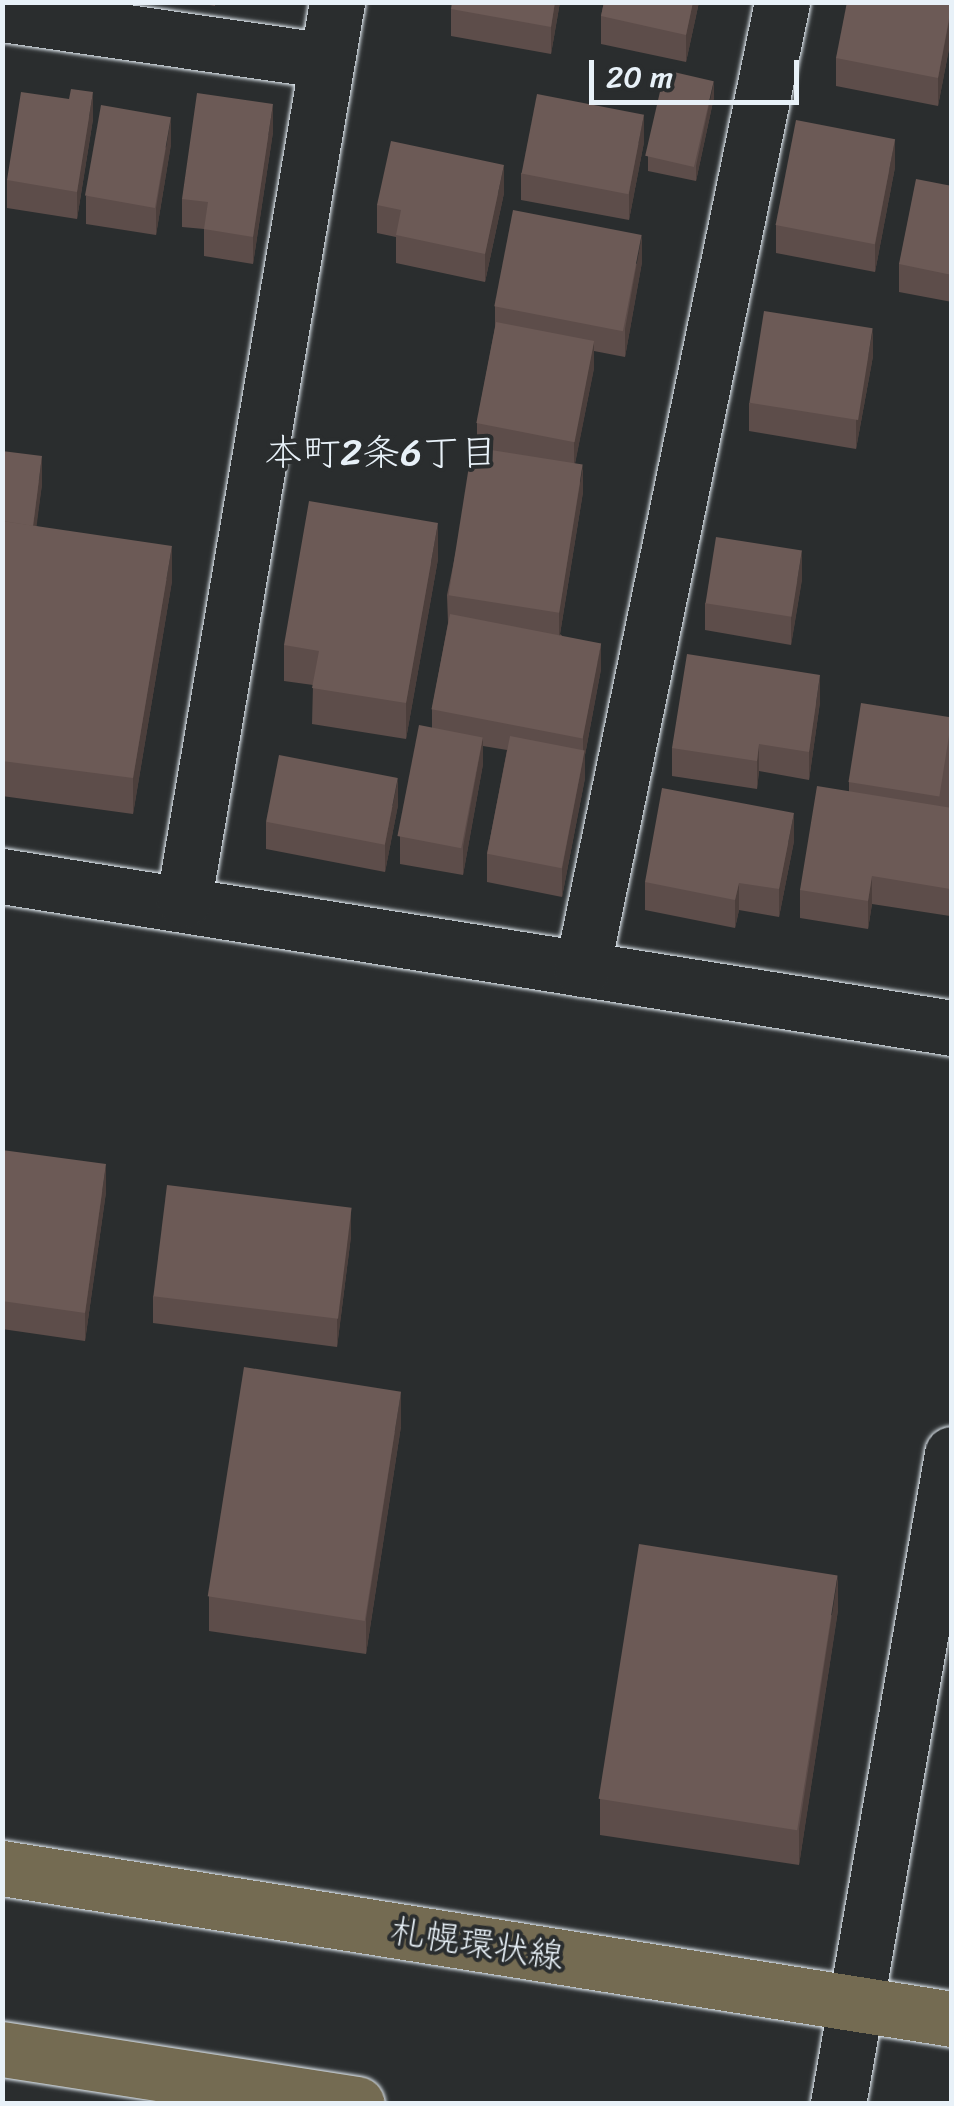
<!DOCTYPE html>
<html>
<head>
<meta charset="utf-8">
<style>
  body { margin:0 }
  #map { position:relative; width:954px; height:2106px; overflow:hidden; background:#2a2d2e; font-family:Sriracha,"Klee One",sans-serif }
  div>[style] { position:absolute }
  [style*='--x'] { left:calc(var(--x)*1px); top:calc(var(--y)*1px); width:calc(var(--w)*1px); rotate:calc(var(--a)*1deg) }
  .roads { filter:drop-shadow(0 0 2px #e8f1f8) drop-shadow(0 0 2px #e8f1f8) }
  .minor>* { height:55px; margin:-27.5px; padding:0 27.5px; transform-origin:27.5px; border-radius:27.5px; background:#2a2d2e }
  .tertiary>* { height:55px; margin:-27.5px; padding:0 27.5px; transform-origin:27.5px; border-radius:27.5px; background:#2a2d2e }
  .primary>* { height:55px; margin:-27.5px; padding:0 27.5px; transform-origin:27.5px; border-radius:27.5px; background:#746b52 }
  .wall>* { inset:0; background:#5d4d4a }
  .shaded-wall>* { inset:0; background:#4c3f3c }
  .building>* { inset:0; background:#6c5a56; transform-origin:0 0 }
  span { translate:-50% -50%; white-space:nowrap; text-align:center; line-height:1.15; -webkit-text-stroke:8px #2a2d2e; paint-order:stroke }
  .street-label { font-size:35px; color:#e8f1f8 }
  .neighbourhood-label { font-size:38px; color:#e8f1f8 }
  .frame { position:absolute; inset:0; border:5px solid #e8f1f8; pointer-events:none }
  .scale { position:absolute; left:589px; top:60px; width:210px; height:45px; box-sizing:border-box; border:5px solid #e8f1f8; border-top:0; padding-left:12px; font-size:30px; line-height:35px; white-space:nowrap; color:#e8f1f8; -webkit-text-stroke:8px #2a2d2e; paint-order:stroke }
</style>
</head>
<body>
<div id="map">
  <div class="roads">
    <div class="minor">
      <i style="--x:2;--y:14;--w:328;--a:8.2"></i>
      <i style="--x:2;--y:876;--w:962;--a:9.09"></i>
      <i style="--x:184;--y:899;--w:910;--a:-80.32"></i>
      <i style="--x:582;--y:969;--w:987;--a:-78.31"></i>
    </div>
    <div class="tertiary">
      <i style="--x:838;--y:2104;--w:660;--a:-80.05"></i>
    </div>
    <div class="primary">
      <i style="--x:2;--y:1868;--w:962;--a:9.03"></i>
      <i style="--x:2;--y:2049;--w:359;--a:8.8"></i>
    </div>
  </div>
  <div class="wall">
    <i style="clip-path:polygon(193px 2px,215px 2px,215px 6px)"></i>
    <i style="clip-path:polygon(560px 2px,551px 54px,451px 36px,451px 9px)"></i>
    <i style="clip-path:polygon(604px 2px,699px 2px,686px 62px,601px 44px,601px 16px)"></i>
    <i style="clip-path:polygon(952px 2px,952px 33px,938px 106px,836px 86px,836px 58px)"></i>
    <i style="clip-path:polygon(714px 97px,696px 181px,648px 171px,648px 156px)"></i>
    <i style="clip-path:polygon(69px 99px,93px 119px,77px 219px,7px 208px,7px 180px)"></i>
    <i style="clip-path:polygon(273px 132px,253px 264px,204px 256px,204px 229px,182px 227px,182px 199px)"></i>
    <i style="clip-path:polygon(644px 142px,629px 220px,521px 200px,521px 173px)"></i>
    <i style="clip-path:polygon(171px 144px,156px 235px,86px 224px,86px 196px)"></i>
    <i style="clip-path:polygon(895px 167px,875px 272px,776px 253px,776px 225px)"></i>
    <i style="clip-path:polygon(952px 186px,952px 302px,899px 292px,899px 264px)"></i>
    <i style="clip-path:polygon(504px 193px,485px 282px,396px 263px,396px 237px,377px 233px,377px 205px)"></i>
    <i style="clip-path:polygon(642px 262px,625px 357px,594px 351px,594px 368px,575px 463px,583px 492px,560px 634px,601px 669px,585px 755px,585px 778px,562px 897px,487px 882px,487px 854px,507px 750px,483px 746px,483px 764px,463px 875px,400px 864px,400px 836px,432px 728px,432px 709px,448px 623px,447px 595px,477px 448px,477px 423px,495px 328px,495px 306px)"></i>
    <i style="clip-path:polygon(873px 356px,856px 449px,749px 431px,749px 403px)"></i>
    <i style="clip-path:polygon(2px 451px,42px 484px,36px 526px,172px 581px,133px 814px,2px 796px)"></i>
    <i style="clip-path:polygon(438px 559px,406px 739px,312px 724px,313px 685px,284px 681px,284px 645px)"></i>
    <i style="clip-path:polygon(802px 579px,791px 645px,705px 630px,705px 603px)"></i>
    <i style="clip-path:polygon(820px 702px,809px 780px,759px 771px,757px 789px,672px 776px,672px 748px)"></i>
    <i style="clip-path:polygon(952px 718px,950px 916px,872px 904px,868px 929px,800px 918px,800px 890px,849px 791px,849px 782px)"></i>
    <i style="clip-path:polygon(398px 805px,385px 872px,266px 849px,266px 822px)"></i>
    <i style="clip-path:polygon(794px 841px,779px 917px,739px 910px,735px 928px,645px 910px,645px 882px)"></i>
    <i style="clip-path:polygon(2px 1150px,106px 1192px,85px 1341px,2px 1329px)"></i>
    <i style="clip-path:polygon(351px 1236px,337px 1347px,153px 1323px,153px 1296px)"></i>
    <i style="clip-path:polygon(401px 1426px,366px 1654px,209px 1631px,209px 1596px)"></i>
    <i style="clip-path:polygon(838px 1610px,799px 1865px,600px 1835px,600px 1799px)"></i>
  </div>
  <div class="shaded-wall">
    <i style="clip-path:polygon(555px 2px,560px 2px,551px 54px,551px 27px)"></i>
    <i style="clip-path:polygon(693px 2px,699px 2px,686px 62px,686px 35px)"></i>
    <i style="clip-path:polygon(952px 6px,952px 33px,938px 106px,938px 78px)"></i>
    <i style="clip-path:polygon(714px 81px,714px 97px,696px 181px,696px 166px)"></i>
    <i style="clip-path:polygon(93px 92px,93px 119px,77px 219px,77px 192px)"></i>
    <i style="clip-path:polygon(273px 104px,273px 132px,253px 264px,253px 237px)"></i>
    <i style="clip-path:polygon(644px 114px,644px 142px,629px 220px,629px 193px)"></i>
    <i style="clip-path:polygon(171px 117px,171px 144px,156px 235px,156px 208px)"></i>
    <i style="clip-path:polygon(895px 139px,895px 167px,875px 272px,875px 245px)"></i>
    <i style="clip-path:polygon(504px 165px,504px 193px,485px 282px,485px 254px)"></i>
    <i style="clip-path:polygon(642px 234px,642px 262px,625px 357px,625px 329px)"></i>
    <i style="clip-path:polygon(873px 329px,873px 356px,856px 449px,856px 421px)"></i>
    <i style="clip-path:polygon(594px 341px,594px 368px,574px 469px,574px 441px)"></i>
    <i style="clip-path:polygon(42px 456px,42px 484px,33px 554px,33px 526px)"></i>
    <i style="clip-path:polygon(583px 465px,583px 492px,559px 640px,559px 612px)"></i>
    <i style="clip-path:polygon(438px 523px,438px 559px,406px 739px,406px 703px)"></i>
    <i style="clip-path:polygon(172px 546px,172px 581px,133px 814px,133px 778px)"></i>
    <i style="clip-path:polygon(802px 551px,802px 579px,791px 645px,791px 617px)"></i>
    <i style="clip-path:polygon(601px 642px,601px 669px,585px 755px,585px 778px,562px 897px,562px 869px,583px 759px,583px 736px)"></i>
    <i style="clip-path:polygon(820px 675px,820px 702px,809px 780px,809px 752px)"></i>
    <i style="clip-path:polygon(483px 737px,483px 764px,463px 875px,463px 847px)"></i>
    <i style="clip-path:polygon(759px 744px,759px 771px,757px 789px,757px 761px)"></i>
    <i style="clip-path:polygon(398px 778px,398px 805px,385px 872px,385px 844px)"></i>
    <i style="clip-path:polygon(794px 813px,794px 841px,779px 917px,779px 889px)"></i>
    <i style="clip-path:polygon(872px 876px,872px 904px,868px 929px,868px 901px)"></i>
    <i style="clip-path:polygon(739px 883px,739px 910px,735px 928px,735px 900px)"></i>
    <i style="clip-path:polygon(106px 1164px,106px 1192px,85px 1341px,85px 1313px)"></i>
    <i style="clip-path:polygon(351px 1209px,351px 1236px,337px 1347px,337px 1319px)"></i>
    <i style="clip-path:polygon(401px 1391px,401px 1426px,366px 1654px,366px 1619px)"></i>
    <i style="clip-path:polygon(838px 1575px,838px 1610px,799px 1865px,799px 1829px)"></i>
  </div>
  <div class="building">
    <i style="clip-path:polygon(452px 2px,555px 2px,551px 27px,451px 9px)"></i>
    <i style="clip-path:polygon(604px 2px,693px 2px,686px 35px,601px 16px)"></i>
    <i style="clip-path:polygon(847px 2px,952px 2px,938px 78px,836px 58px)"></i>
    <i style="left:665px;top:70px;width:50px;height:88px;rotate:13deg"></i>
    <i style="clip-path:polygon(71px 89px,93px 92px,77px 192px,7px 180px,21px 92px,69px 99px)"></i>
    <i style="clip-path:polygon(197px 93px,273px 104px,253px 237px,204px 229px,208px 202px,182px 199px)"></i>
    <i style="left:537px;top:94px;width:109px;height:81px;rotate:11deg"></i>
    <i style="left:101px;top:105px;width:71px;height:92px;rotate:10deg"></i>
    <i style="left:796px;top:120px;width:101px;height:107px;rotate:11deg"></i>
    <i style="clip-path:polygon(391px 141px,504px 165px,485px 254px,396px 235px,401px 210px,377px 205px)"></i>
    <i style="clip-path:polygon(916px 179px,952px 186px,952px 275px,899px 264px)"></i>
    <i style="left:513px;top:210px;width:131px;height:98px;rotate:11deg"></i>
    <i style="left:764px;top:311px;width:110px;height:93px;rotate:9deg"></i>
    <i style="left:496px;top:322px;width:100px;height:103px;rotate:11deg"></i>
    <i style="left:472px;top:447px;width:112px;height:150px;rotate:9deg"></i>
    <i style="clip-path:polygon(2px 451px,42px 456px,33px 526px,2px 521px)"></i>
    <i style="clip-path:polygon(309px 501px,438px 523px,406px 703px,312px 688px,319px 651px,284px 645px)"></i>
    <i style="clip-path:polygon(2px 521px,172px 546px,133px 778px,2px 761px)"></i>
    <i style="left:716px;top:537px;width:87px;height:67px;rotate:9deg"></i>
    <i style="left:450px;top:614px;width:154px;height:97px;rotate:11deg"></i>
    <i style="clip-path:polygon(687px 654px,820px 675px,809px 752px,759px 744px,757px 761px,672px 748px)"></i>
    <i style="left:861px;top:703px;width:92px;height:80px;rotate:9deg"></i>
    <i style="left:419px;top:725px;width:65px;height:113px;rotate:11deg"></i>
    <i style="left:510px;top:736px;width:76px;height:120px;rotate:11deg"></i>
    <i style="left:279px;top:755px;width:121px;height:68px;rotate:11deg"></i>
    <i style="clip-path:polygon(817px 786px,952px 808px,950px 889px,872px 876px,868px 901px,800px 890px)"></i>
    <i style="clip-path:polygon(662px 788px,794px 813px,779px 889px,739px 883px,735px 900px,645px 882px)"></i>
    <i style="clip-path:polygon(2px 1150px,106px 1164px,85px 1313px,2px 1301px)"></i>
    <i style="left:167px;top:1185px;width:186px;height:112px;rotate:7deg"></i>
    <i style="left:244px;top:1367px;width:159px;height:232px;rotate:9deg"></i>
    <i style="left:639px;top:1544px;width:201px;height:258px;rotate:9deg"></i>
  </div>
  <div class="street-label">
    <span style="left:477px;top:1943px;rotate:9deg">札幌環状線</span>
  </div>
  <div class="neighbourhood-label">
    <span style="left:381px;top:453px">本町2条6丁目</span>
  </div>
  <div class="frame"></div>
  <div class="scale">20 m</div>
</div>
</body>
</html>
